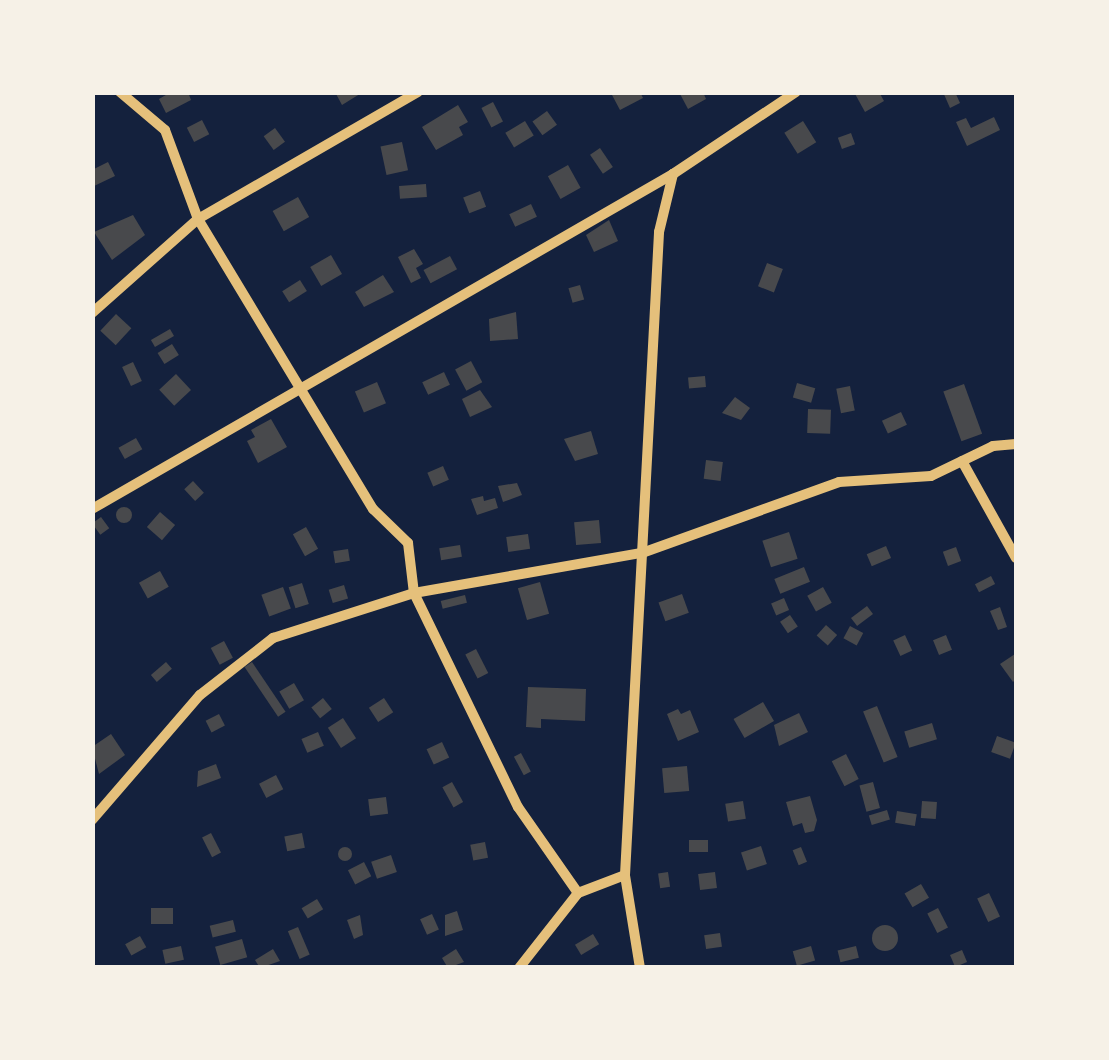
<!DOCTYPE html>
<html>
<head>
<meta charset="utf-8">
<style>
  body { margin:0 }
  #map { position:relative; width:1109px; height:1060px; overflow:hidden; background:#14213d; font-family:"Exo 2",sans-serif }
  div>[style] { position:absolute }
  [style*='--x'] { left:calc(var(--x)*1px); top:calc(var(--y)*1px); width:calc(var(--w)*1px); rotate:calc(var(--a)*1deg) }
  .building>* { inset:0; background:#48494c; transform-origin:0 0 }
  .round { border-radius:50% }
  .minor>* { height:10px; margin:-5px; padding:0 5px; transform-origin:5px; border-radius:5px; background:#e5c07b }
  span { translate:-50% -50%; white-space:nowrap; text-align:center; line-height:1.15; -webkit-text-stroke:8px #f6f1e7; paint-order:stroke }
  .frame { position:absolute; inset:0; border:95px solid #f6f1e7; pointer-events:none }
</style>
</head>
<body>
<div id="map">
  <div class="building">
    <i style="clip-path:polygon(171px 92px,188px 92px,191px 100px,166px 113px,159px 99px)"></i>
    <i style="clip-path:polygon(335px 92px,363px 92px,342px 105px)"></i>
    <i style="clip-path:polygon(640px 92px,643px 98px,620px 110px,612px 95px)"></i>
    <i style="clip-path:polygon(679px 92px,703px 92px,706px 99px,688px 109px)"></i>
    <i style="clip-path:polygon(854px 92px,879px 92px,884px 101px,865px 112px)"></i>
    <i style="clip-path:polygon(943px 92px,955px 92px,960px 103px,950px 108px)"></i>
    <i style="left:493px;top:102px;width:22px;height:13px;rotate:63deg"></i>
    <i style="clip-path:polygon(458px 105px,468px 122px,459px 127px,463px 135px,436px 150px,422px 127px)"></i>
    <i style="left:547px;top:111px;width:17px;height:18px;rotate:54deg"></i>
    <i style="clip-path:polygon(994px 117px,1000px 130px,967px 146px,956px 122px,966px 118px,971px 128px)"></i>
    <i style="left:202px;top:120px;width:16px;height:17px;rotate:63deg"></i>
    <i style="left:525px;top:121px;width:17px;height:23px;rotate:59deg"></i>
    <i style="left:803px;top:121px;width:25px;height:22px;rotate:58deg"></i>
    <i style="left:275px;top:128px;width:17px;height:14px;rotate:54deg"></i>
    <i style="left:851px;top:133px;width:12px;height:14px;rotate:70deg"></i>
    <i style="left:402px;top:142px;width:29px;height:22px;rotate:78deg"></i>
    <i style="left:600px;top:148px;width:23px;height:12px;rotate:56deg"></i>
    <i style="clip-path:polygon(108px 162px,115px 176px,92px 187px,92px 170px)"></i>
    <i style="left:568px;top:165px;width:26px;height:23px;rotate:61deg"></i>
    <i style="left:426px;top:184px;width:13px;height:27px;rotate:86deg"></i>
    <i style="left:480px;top:191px;width:17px;height:18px;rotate:69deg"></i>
    <i style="left:298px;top:197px;width:23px;height:29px;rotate:61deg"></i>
    <i style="left:531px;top:204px;width:14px;height:24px;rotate:65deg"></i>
    <i style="clip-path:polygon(133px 215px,145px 235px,112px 260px,94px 232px)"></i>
    <i style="clip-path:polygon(609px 220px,618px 241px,594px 252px,586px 235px)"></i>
    <i style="clip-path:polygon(414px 249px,423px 264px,416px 268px,421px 278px,411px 283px,398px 257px)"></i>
    <i style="left:331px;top:255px;width:22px;height:24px;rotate:60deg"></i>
    <i style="left:450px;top:256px;width:15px;height:30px;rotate:62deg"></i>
    <i style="left:767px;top:263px;width:17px;height:25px;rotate:21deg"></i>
    <i style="clip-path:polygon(383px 275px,394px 292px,364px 307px,355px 292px)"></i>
    <i style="left:300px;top:280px;width:13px;height:21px;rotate:58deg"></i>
    <i style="left:580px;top:285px;width:15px;height:12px;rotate:74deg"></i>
    <i style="clip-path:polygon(516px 312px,518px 339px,490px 341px,489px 319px)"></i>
    <i style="left:116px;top:314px;width:21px;height:23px;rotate:43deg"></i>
    <i style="left:170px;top:329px;width:8px;height:22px;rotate:60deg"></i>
    <i style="left:172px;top:344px;width:13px;height:17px;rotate:58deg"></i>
    <i style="left:471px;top:361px;width:24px;height:18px;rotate:62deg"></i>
    <i style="left:133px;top:362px;width:21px;height:12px;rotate:65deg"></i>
    <i style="left:444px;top:372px;width:14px;height:24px;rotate:65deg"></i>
    <i style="left:176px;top:374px;width:22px;height:23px;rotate:47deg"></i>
    <i style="left:705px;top:376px;width:11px;height:17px;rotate:85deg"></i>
    <i style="left:377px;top:382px;width:23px;height:24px;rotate:67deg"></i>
    <i style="left:797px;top:383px;width:19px;height:15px;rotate:16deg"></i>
    <i style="left:964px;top:384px;width:53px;height:22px;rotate:70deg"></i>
    <i style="left:850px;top:386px;width:25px;height:14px;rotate:79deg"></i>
    <i style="clip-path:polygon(480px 390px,492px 407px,470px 417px,462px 399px)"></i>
    <i style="clip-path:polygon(735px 397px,750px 408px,741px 420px,722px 413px)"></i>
    <i style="left:808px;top:409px;width:23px;height:24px;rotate:2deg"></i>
    <i style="left:901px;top:412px;width:14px;height:21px;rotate:65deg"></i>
    <i style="clip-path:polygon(271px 419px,287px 447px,258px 463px,247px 441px,255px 437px,251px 430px)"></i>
    <i style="clip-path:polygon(591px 431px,598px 454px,575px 461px,564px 439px)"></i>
    <i style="left:136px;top:438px;width:13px;height:20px;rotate:61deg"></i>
    <i style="left:706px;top:460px;width:17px;height:19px;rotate:7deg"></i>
    <i style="left:443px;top:466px;width:15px;height:17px;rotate:67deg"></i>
    <i style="left:193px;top:481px;width:16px;height:12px;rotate:47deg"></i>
    <i style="clip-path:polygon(517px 483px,522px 495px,503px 502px,498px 486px)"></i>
    <i style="clip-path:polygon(483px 496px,484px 501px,495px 498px,498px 508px,477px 515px,471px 499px)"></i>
    <i class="round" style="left:116px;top:507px;width:16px;height:16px"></i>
    <i style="left:160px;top:512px;width:20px;height:20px;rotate:41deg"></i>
    <i style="left:101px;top:517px;width:14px;height:11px;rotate:54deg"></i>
    <i style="left:599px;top:520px;width:23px;height:25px;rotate:85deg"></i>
    <i style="left:306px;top:527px;width:25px;height:15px;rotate:61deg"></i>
    <i style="left:789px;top:532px;width:28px;height:28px;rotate:72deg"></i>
    <i style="left:528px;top:534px;width:15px;height:22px;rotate:82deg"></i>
    <i style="left:460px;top:545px;width:12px;height:21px;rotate:81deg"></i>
    <i style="left:886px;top:546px;width:13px;height:21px;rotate:67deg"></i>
    <i style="left:956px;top:547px;width:15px;height:14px;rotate:70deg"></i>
    <i style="left:348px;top:549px;width:12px;height:15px;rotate:81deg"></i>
    <i style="left:804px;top:567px;width:16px;height:32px;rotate:68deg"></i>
    <i style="left:160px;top:571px;width:18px;height:24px;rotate:61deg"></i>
    <i style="left:991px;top:576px;width:9px;height:18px;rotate:63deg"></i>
    <i style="left:540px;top:582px;width:33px;height:23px;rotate:74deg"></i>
    <i style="left:302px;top:583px;width:22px;height:14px;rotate:72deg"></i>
    <i style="left:344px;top:585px;width:14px;height:16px;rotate:73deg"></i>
    <i style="left:283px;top:587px;width:23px;height:23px;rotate:70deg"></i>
    <i style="left:823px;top:587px;width:18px;height:18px;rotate:61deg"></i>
    <i style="left:682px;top:594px;width:20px;height:25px;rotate:70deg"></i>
    <i style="left:465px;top:595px;width:8px;height:25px;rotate:76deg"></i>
    <i style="left:784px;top:598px;width:13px;height:14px;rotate:67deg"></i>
    <i style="left:867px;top:606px;width:10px;height:20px;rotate:53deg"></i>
    <i style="clip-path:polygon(1000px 607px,1007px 627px,998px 630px,990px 611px)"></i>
    <i style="left:790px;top:615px;width:14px;height:12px;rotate:56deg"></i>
    <i style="left:826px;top:625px;width:15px;height:14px;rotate:42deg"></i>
    <i style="left:850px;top:626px;width:15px;height:14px;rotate:28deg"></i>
    <i style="left:905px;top:635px;width:17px;height:13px;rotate:65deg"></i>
    <i style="left:946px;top:635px;width:16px;height:14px;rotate:68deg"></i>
    <i style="left:224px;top:641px;width:19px;height:15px;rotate:62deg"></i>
    <i style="left:476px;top:649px;width:27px;height:12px;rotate:63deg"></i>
    <i style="clip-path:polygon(1015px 654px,1016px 679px,1013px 682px,1000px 664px)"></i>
    <i style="left:166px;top:662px;width:9px;height:20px;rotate:49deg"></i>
    <i style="left:252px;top:662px;width:60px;height:9px;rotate:56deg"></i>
    <i style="left:294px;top:683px;width:20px;height:17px;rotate:60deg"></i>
    <i style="clip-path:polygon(528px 687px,586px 689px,585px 721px,541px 719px,541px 728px,526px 727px)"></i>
    <i style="left:323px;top:698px;width:14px;height:15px;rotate:51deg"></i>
    <i style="left:384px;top:698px;width:17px;height:18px;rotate:57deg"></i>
    <i style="left:763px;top:702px;width:22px;height:34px;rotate:60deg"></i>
    <i style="left:877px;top:706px;width:55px;height:15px;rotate:68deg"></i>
    <i style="clip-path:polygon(678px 709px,681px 714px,690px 710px,699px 732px,678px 741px,667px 714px)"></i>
    <i style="clip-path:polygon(799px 713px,808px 732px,779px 746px,774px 725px)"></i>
    <i style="left:219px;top:714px;width:13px;height:15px;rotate:63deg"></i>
    <i style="left:343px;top:718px;width:24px;height:18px;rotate:57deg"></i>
    <i style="left:932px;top:723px;width:17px;height:29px;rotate:73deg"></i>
    <i style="left:318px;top:732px;width:15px;height:18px;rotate:67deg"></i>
    <i style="clip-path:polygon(111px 734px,125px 755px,99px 774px,92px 747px)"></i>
    <i style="left:997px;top:736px;width:20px;height:17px;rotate:20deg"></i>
    <i style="left:442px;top:742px;width:17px;height:17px;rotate:65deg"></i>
    <i style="left:521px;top:753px;width:21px;height:8px;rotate:62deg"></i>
    <i style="left:846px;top:754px;width:28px;height:16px;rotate:63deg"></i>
    <i style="clip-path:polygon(216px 764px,221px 778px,197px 787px,198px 771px)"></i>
    <i style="left:687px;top:766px;width:25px;height:25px;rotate:85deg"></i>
    <i style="left:276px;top:775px;width:16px;height:19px;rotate:63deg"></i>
    <i style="left:452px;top:782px;width:23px;height:11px;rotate:61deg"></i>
    <i style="left:873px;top:782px;width:27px;height:14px;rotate:75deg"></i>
    <i style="clip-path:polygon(810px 796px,817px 820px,814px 831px,805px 833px,802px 823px,793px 826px,786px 802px)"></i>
    <i style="left:386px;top:797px;width:17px;height:18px;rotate:83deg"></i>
    <i style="left:743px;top:801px;width:18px;height:18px;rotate:81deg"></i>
    <i style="left:922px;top:801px;width:15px;height:17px;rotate:4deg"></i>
    <i style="left:887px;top:810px;width:10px;height:19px;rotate:73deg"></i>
    <i style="left:897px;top:811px;width:20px;height:12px;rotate:9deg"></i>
    <i style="left:211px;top:833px;width:22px;height:10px;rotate:63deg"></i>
    <i style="left:302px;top:833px;width:15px;height:18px;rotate:79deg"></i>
    <i style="left:689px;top:840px;width:19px;height:12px"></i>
    <i style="left:485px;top:842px;width:16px;height:15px;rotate:79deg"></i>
    <i style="left:761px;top:846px;width:19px;height:21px;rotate:72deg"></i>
    <i class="round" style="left:338px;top:847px;width:14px;height:14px"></i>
    <i style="left:801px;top:847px;width:16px;height:9px;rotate:68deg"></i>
    <i style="left:391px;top:855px;width:18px;height:21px;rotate:71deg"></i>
    <i style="left:364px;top:862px;width:16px;height:18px;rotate:63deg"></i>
    <i style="left:668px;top:872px;width:15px;height:10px;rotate:82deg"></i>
    <i style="left:715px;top:872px;width:16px;height:17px;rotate:83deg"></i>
    <i style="left:921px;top:884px;width:16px;height:19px;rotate:60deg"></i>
    <i style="left:989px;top:893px;width:26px;height:13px;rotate:65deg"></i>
    <i style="left:317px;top:899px;width:12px;height:18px;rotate:59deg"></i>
    <i style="left:151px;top:908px;width:22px;height:16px"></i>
    <i style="left:938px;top:908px;width:22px;height:12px;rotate:63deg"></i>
    <i style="clip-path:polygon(457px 911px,463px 930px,445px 936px,445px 915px)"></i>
    <i style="left:432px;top:914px;width:17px;height:13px;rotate:66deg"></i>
    <i style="clip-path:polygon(360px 915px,363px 935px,354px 939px,347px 920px)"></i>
    <i style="left:233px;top:920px;width:12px;height:24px;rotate:76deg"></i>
    <i class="round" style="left:872px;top:925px;width:26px;height:26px"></i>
    <i style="left:298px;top:927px;width:30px;height:11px;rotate:67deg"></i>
    <i style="left:720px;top:933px;width:14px;height:16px;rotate:82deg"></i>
    <i style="left:593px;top:934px;width:12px;height:21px;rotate:59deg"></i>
    <i style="left:140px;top:936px;width:13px;height:17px;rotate:61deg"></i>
    <i style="left:242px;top:939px;width:19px;height:28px;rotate:74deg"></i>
    <i style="left:181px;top:946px;width:14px;height:19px;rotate:78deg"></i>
    <i style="left:811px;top:946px;width:15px;height:19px;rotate:74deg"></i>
    <i style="left:856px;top:946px;width:12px;height:19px;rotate:76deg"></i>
    <i style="clip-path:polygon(273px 949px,280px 961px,260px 968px,255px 960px)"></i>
    <i style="clip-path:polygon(456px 949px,464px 962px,448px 968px,442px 958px)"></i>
    <i style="left:962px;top:950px;width:13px;height:13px;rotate:67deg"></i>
  </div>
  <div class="minor">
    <i style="--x:120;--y:92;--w:59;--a:40.2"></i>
    <i style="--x:165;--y:130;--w:95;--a:69.7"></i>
    <i style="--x:198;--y:219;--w:339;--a:58.9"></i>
    <i style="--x:373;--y:509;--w:49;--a:44.2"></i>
    <i style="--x:408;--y:543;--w:50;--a:83.2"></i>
    <i style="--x:414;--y:593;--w:238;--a:64.1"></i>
    <i style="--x:518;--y:807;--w:105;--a:55.1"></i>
    <i style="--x:92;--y:313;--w:142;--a:-41.6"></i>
    <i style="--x:198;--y:219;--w:254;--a:-30"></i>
    <i style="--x:962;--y:461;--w:111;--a:60.9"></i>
    <i style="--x:92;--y:509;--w:671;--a:-29.97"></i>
    <i style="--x:92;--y:820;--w:165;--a:-49.2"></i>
    <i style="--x:200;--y:695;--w:93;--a:-38"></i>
    <i style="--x:273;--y:638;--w:148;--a:-17.7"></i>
    <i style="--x:414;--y:593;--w:231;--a:-10"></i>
    <i style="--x:642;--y:553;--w:209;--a:-19.8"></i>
    <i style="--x:839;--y:482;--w:92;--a:-3.7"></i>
    <i style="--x:931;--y:476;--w:69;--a:-25.8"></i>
    <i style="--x:993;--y:446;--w:23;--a:-5"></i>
    <i style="--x:519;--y:968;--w:95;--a:-51.8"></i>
    <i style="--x:578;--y:893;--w:50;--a:-21"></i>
    <i style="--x:640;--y:968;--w:94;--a:-99.2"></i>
    <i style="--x:625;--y:875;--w:644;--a:-86.97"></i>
    <i style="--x:659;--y:232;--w:60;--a:-76.4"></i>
    <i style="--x:673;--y:174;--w:148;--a:-33.7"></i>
  </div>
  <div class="frame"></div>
</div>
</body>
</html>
